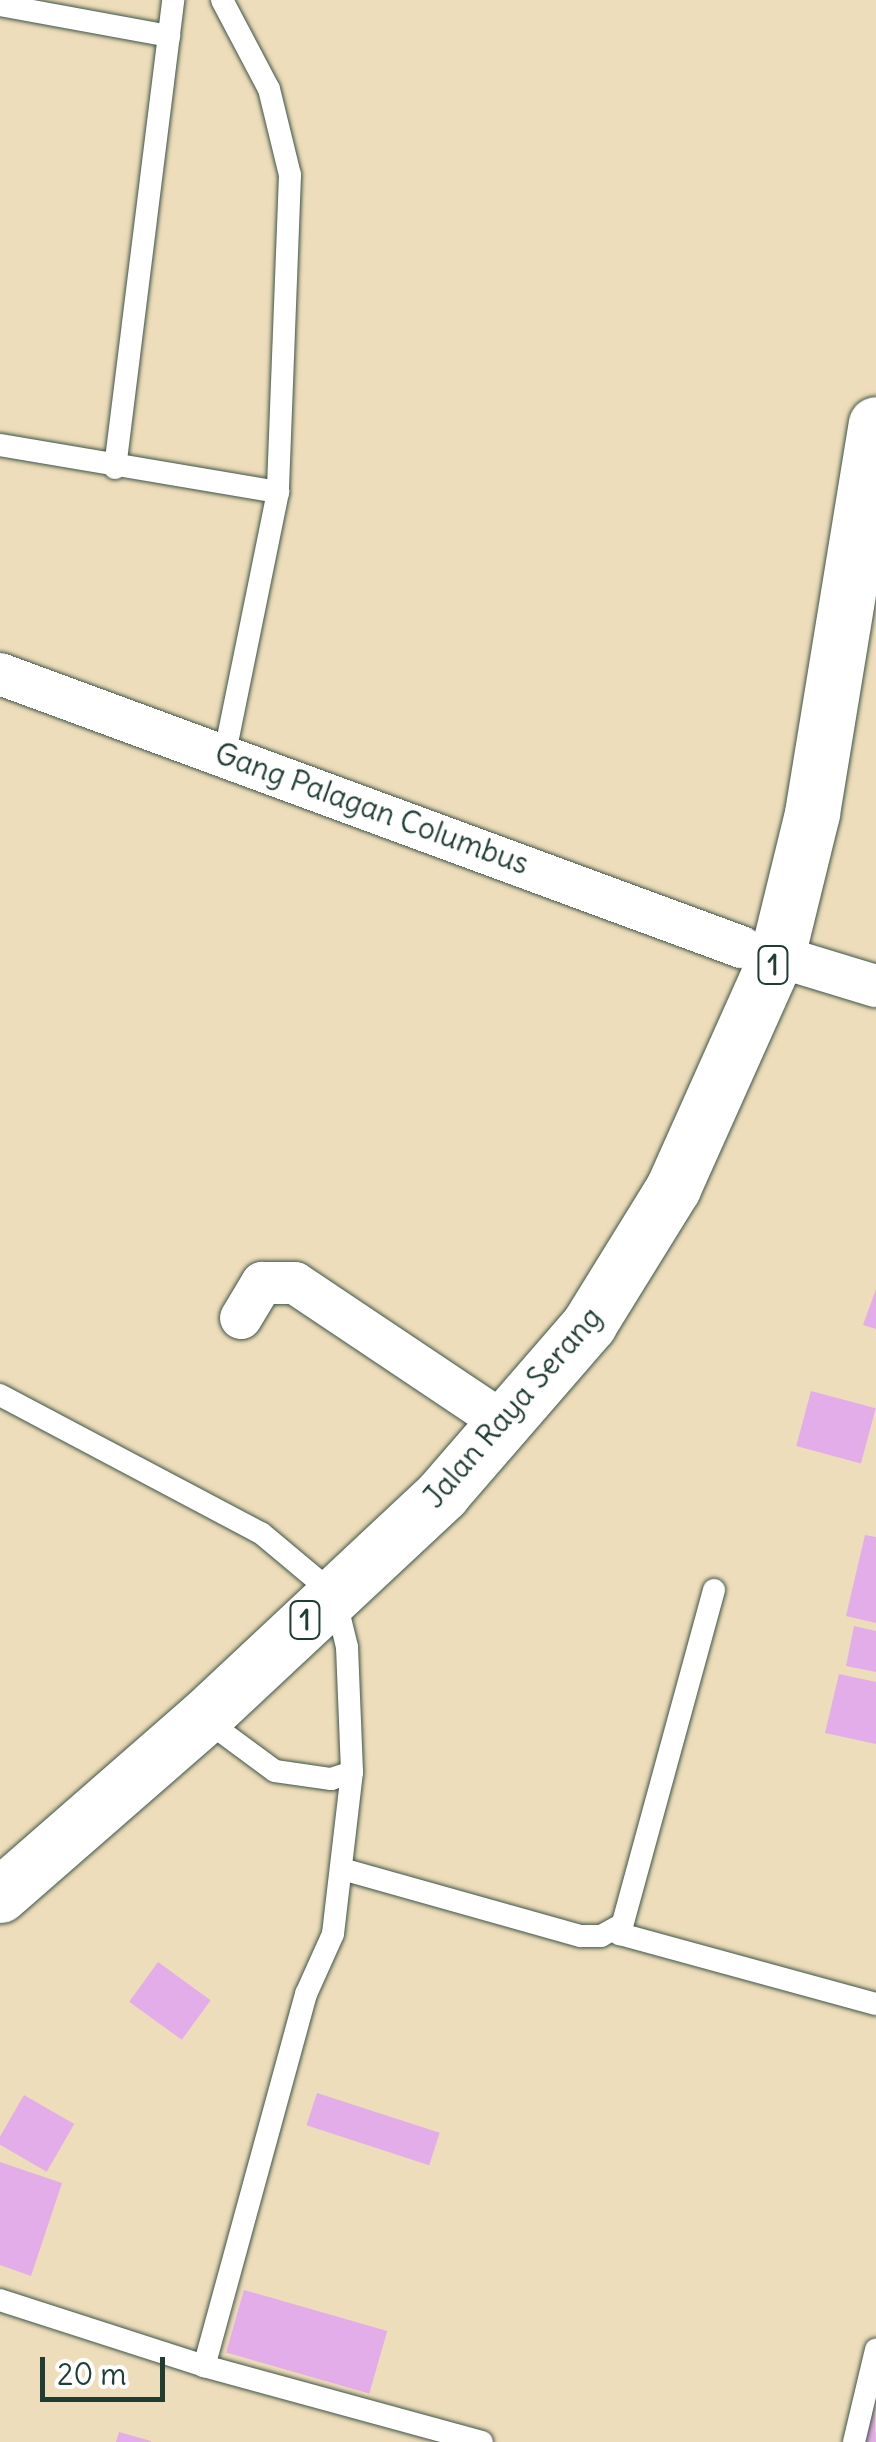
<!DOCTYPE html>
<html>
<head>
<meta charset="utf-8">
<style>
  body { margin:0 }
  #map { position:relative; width:876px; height:2442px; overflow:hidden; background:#eeddba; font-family:Delius,sans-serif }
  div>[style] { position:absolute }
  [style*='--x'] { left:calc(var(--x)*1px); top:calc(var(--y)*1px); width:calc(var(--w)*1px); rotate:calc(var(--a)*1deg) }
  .building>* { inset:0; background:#e2ade9; transform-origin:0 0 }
  .roads { filter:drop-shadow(0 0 2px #3e5548) drop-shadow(0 0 2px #3e5548) }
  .lane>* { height:22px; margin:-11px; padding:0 11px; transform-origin:11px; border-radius:11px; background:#fff }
  .street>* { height:42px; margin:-21px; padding:0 21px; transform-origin:21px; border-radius:21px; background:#fff }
  .highway>* { height:55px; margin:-27.5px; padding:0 27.5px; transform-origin:27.5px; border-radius:27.5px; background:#fff }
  span { translate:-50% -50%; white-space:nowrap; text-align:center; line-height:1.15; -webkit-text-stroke:8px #fff; paint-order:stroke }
  .shield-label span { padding:2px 8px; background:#fff; border:2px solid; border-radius:8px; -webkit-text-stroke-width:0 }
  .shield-label { font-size:28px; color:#1f3d34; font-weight:700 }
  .street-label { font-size:30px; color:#1f3d34 }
  .scale { position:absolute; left:40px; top:2357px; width:125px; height:45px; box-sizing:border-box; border:5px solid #1f3d34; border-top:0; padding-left:12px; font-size:30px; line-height:35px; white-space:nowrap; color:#1f3d34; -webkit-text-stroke:8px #fff; paint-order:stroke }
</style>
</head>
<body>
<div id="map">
  <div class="building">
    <i style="clip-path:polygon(876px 1289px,876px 1329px,863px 1325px)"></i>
    <i style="left:811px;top:1391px;width:67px;height:57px;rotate:15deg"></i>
    <i style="clip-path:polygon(865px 1535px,876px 1537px,876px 1623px,846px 1616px)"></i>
    <i style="clip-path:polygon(854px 1626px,876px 1631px,876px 1672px,846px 1666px)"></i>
    <i style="clip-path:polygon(839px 1674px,876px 1682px,876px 1744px,825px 1733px)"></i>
    <i style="left:158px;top:1962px;width:65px;height:49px;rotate:36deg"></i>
    <i style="left:317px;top:2093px;width:129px;height:34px;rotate:18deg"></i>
    <i style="left:24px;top:2095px;width:58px;height:55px;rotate:30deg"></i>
    <i style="clip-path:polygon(0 2162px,62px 2183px,31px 2276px,0 2265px)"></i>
    <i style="left:244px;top:2290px;width:149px;height:65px;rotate:16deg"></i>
    <i style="clip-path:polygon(874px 2402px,876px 2442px,866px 2442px)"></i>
    <i style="clip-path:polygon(119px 2432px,151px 2441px,151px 2442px,116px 2442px)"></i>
  </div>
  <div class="roads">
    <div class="lane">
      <i style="--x:222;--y:0;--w:101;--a:62.2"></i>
      <i style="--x:269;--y:89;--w:89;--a:76.3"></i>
      <i style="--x:290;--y:175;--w:317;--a:92.2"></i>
      <i style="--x:278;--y:492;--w:266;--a:101.5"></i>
      <i style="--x:0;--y:5;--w:172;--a:10.4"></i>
      <i style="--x:0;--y:445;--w:282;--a:9.6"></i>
      <i style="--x:115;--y:468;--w:472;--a:-82.9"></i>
      <i style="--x:0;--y:1395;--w:295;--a:27.9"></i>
      <i style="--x:261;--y:1533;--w:95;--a:39.9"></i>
      <i style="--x:334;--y:1594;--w:55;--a:76.2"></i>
      <i style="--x:347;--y:1647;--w:125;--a:87.7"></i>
      <i style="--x:352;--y:1772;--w:163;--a:96.7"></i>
      <i style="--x:333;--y:1934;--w:66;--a:114.2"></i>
      <i style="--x:306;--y:1994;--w:386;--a:105.3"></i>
      <i style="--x:714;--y:1590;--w:357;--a:105.3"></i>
      <i style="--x:620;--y:1934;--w:265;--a:15.3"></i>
      <i style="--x:203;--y:1718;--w:89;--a:36.4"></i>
      <i style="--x:275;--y:1771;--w:57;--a:8.1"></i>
      <i style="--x:331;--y:1779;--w:22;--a:-18"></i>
      <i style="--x:342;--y:1869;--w:248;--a:15.7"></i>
      <i style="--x:581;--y:1936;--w:20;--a:0"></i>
      <i style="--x:601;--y:1936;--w:18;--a:-29"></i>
      <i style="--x:0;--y:2300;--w:214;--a:17.9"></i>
      <i style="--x:204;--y:2366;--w:288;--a:15.3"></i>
      <i style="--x:854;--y:2442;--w:95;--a:-76.6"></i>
    </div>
    <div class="street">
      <i style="--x:0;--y:674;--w:790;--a:20.22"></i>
      <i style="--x:777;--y:956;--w:103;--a:16.9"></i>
      <i style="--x:241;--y:1318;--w:41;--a:-59"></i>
      <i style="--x:262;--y:1283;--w:33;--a:0"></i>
      <i style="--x:295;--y:1283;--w:254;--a:33.8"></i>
    </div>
    <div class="highway">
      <i style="--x:0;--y:1895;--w:269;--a:-41.1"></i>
      <i style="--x:203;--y:1718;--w:328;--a:-43.1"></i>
      <i style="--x:442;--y:1494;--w:225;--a:-49.1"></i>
      <i style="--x:589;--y:1324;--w:160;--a:-58.3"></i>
      <i style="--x:673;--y:1188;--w:254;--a:-65.9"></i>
      <i style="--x:777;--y:956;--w:147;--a:-76.2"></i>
      <i style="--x:812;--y:813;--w:394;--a:-80.7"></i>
    </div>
  </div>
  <div class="shield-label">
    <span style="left:773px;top:965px">1</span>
    <span style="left:305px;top:1620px">1</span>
  </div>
  <div class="street-label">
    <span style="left:372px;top:808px;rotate:20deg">Gang Palagan Columbus</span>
    <span style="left:512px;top:1407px;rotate:-49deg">Jalan Raya Serang</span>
  </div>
  <div class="scale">20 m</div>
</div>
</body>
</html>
